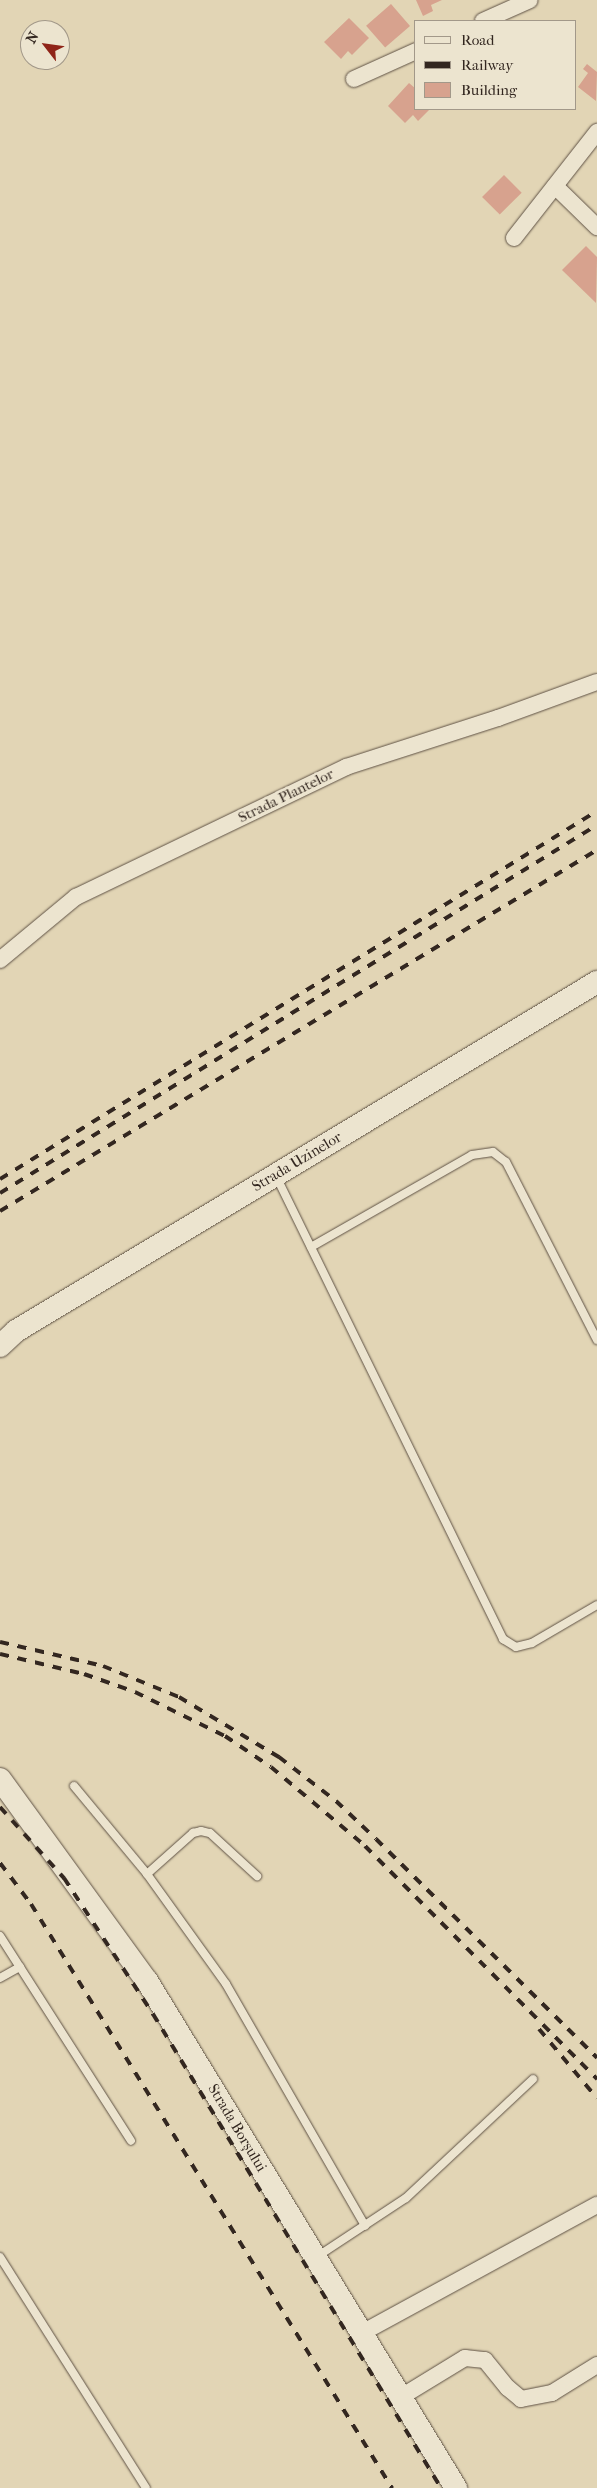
<!DOCTYPE html>
<html>
<head>
<meta charset="utf-8">
<style>
  body { margin:0 }
  #map { position:relative; width:597px; height:2488px; overflow:hidden; background:#e2d5b5; font-family:"IM FELL French Canon",serif }
  div>[style] { position:absolute }
  [style*='--x'] { left:calc(var(--x)*1px); top:calc(var(--y)*1px); width:calc(var(--w)*1px); rotate:calc(var(--a)*1deg) }
  .building>* { inset:0; background:#d7a28e; transform-origin:0 0 }
  .roads { filter:drop-shadow(0 0 1px #5f5245) drop-shadow(0 0 1px #5f5245) }
  .lane>* { height:8px; margin:-4px; padding:0 4px; transform-origin:4px; border-radius:4px; background:#ece4cf }
  .street>* { height:16px; margin:-8px; padding:0 8px; transform-origin:8px; border-radius:8px; background:#ece4cf }
  .secondary>* { height:22px; margin:-11px; padding:0 11px; transform-origin:11px; border-radius:11px; background:#ece4cf }
  .rail>* { height:4px; margin-top:-2px; transform-origin:0; background:repeating-linear-gradient(90deg,#332720 0 9px,transparent 0 18px) }
  span { translate:-50% -50%; white-space:nowrap; text-align:center; line-height:1.15; -webkit-text-stroke:5px #ece4cf; paint-order:stroke }
  .street-label { font-size:15px; color:#332720 }
  .legend { position:absolute; left:414px; top:20px; width:162px; height:90px; box-sizing:border-box; background:#ece4cf; border:1px solid #a29889; margin:0; padding:6px 9px; list-style:none; font-size:15px; color:#332720 }
  .legend li { display:flex; align-items:center; gap:10px; height:25px }
  .legend b { width:25px; border:1px solid #a29889 }
  .north { position:absolute; left:20px; top:20px; width:50px; height:50px; box-sizing:border-box; background:#ece4cf; border:1px solid #a29889; border-radius:50%; rotate:300deg; font-size:14px; font-weight:700; line-height:20px; text-align:center; color:#332720 }
  .north::after { content:''; display:block; margin:auto; width:18px; height:22px; background:#8f2418; clip-path:polygon(50% 0,100% 100%,50% 72%,0 100%) }
</style>
</head>
<body>
<div id="map">
  <div class="building">
    <i style="clip-path:polygon(416px 0,442px 0,431px 5px,433px 11px,423px 16px)"></i>
    <i style="left:391px;top:4px;width:29px;height:33px;rotate:49deg"></i>
    <i style="clip-path:polygon(349px 18px,369px 38px,352px 55px,348px 51px,341px 59px,324px 42px)"></i>
    <i style="clip-path:polygon(587px 64px,597px 72px,596px 101px,578px 87px,588px 73px,583px 69px)"></i>
    <i style="clip-path:polygon(409px 83px,416px 89px,416px 109px,430px 109px,418px 121px,413px 115px,405px 123px,388px 106px)"></i>
    <i style="left:504px;top:175px;width:25px;height:31px;rotate:45deg"></i>
    <i style="clip-path:polygon(586px 246px,597px 257px,596px 303px,562px 270px)"></i>
  </div>
  <div class="roads">
    <div class="lane">
      <i style="--x:276;--y:1176;--w:516;--a:63.88"></i>
      <i style="--x:503;--y:1639;--w:15;--a:32"></i>
      <i style="--x:516;--y:1647;--w:16;--a:-14"></i>
      <i style="--x:532;--y:1643;--w:75;--a:-30.3"></i>
      <i style="--x:311;--y:1247;--w:185;--a:-29.7"></i>
      <i style="--x:472;--y:1155;--w:21;--a:-8"></i>
      <i style="--x:493;--y:1152;--w:16;--a:38"></i>
      <i style="--x:506;--y:1162;--w:200;--a:62.9"></i>
      <i style="--x:74;--y:1786;--w:114;--a:50.3"></i>
      <i style="--x:147;--y:1874;--w:135;--a:54.3"></i>
      <i style="--x:226;--y:1984;--w:279;--a:60.1"></i>
      <i style="--x:147;--y:1874;--w:62;--a:-41.7"></i>
      <i style="--x:193;--y:1833;--w:8;--a:-14"></i>
      <i style="--x:201;--y:1831;--w:9;--a:13"></i>
      <i style="--x:210;--y:1833;--w:64;--a:42.5"></i>
      <i style="--x:0;--y:1936;--w:243;--a:57.4"></i>
      <i style="--x:0;--y:1978;--w:23;--a:-29"></i>
      <i style="--x:318;--y:2256;--w:105;--a:-33.4"></i>
      <i style="--x:406;--y:2198;--w:174;--a:-43.1"></i>
      <i style="--x:0;--y:2257;--w:273;--a:57.7"></i>
    </div>
    <div class="street">
      <i style="--x:483;--y:21;--w:51;--a:-24.1"></i>
      <i style="--x:354;--y:79;--w:68;--a:-24.3"></i>
      <i style="--x:555;--y:186;--w:59;--a:44.3"></i>
      <i style="--x:514;--y:238;--w:135;--a:-51.9"></i>
      <i style="--x:0;--y:960;--w:99;--a:-39.7"></i>
      <i style="--x:76;--y:897;--w:300;--a:-25.7"></i>
      <i style="--x:346;--y:767;--w:160;--a:-17.9"></i>
      <i style="--x:498;--y:718;--w:105;--a:-20"></i>
      <i style="--x:362;--y:2333;--w:268;--a:-28.6"></i>
      <i style="--x:401;--y:2397;--w:75;--a:-31.4"></i>
      <i style="--x:465;--y:2358;--w:20;--a:6"></i>
      <i style="--x:485;--y:2360;--w:36;--a:51"></i>
      <i style="--x:508;--y:2388;--w:17;--a:40"></i>
      <i style="--x:521;--y:2399;--w:32;--a:-11"></i>
      <i style="--x:552;--y:2393;--w:53;--a:-31.9"></i>
    </div>
    <div class="secondary">
      <i style="--x:0;--y:1346;--w:22;--a:-43"></i>
      <i style="--x:16;--y:1331;--w:678;--a:-30.99"></i>
      <i style="--x:0;--y:1779;--w:250;--a:54"></i>
      <i style="--x:147;--y:1981;--w:594;--a:58.64"></i>
    </div>
  </div>
  <div class="rail">
    <i style="--x:0;--y:1179;--w:701;--a:-31.65"></i>
    <i style="--x:0;--y:1193;--w:701;--a:-31.65"></i>
    <i style="--x:0;--y:1211;--w:698;--a:-31.16"></i>
    <i style="--x:0;--y:1642;--w:106;--a:13.1"></i>
    <i style="--x:103;--y:1666;--w:82;--a:22.2"></i>
    <i style="--x:179;--y:1697;--w:117;--a:31"></i>
    <i style="--x:279;--y:1757;--w:72;--a:37.7"></i>
    <i style="--x:336;--y:1801;--w:55;--a:43.5"></i>
    <i style="--x:376;--y:1839;--w:311;--a:44.7"></i>
    <i style="--x:0;--y:1654;--w:86;--a:13.4"></i>
    <i style="--x:84;--y:1674;--w:54;--a:19.4"></i>
    <i style="--x:135;--y:1692;--w:100;--a:26.1"></i>
    <i style="--x:225;--y:1736;--w:55;--a:34"></i>
    <i style="--x:271;--y:1767;--w:123;--a:40"></i>
    <i style="--x:365;--y:1846;--w:329;--a:45.1"></i>
    <i style="--x:0;--y:1807;--w:96;--a:48"></i>
    <i style="--x:64;--y:1878;--w:163;--a:56.8"></i>
    <i style="--x:153;--y:2014;--w:555;--a:58.72"></i>
    <i style="--x:0;--y:1863;--w:51;--a:52.9"></i>
    <i style="--x:31;--y:1904;--w:687;--a:58.28"></i>
    <i style="--x:539;--y:2029;--w:90;--a:50"></i>
  </div>
  <div class="street-label">
    <span style="left:286px;top:796px;rotate:-26deg">Strada Plantelor</span>
    <span style="left:297px;top:1162px;rotate:-31deg">Strada Uzinelor</span>
    <span style="left:237px;top:2128px;rotate:59deg">Strada Borșului</span>
  </div>
  <ul class="legend">
  <li><b style="height:6px;background:#ece4cf"></b>Road</li>
  <li><b style="height:6px;background:#332720"></b>Railway</li>
  <li><b style="height:14px;background:#d7a28e"></b>Building</li>
  </ul>
  <div class="north">N</div>
</div>
</body>
</html>
